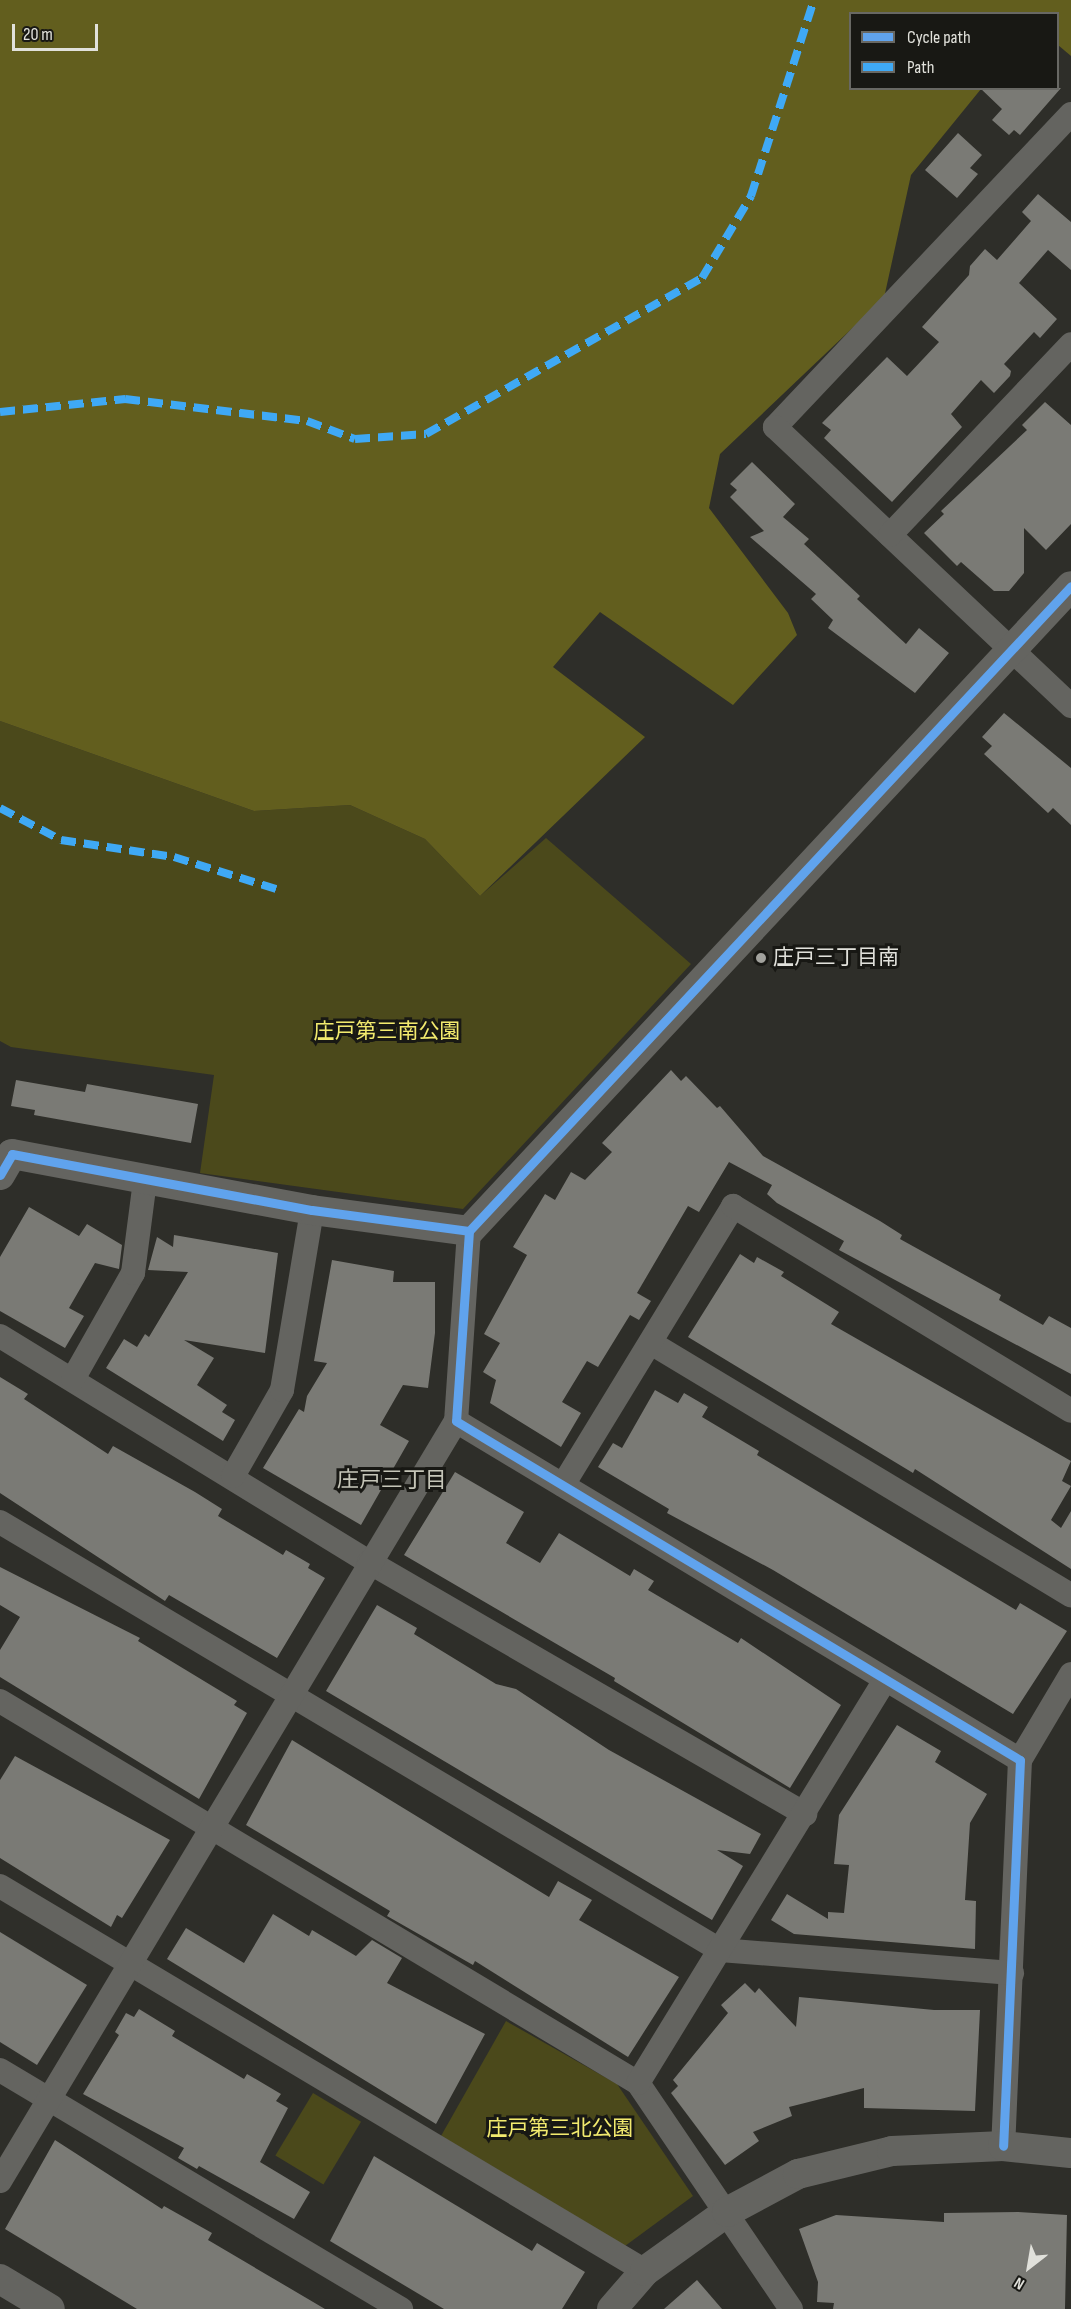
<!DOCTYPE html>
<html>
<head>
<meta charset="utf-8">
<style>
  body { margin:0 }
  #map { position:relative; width:1071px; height:2309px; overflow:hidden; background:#2e2e29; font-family:"Sofia Sans Condensed","Noto Sans JP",sans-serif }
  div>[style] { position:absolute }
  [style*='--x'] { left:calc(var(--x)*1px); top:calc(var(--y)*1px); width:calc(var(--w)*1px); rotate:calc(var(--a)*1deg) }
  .green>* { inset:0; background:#4b491b; transform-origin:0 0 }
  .forest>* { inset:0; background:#625e1e }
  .building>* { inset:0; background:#7a7a75 }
  .minor>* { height:24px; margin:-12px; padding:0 12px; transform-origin:12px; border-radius:12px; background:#646460 }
  .tertiary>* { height:30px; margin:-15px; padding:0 15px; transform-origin:15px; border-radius:15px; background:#646460 }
  .quiet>* { height:8px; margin-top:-4px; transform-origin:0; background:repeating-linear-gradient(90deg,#3fa9f5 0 15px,transparent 0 23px) }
  .cycleway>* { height:9px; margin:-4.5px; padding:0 4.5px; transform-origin:4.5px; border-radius:4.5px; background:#60a3ed }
  .dots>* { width:16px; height:16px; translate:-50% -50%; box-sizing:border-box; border:3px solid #181814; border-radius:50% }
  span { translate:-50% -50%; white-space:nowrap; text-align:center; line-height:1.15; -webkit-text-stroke:6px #181814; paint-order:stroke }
  .poi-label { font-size:21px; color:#e1e1db }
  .left { translate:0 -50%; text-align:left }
  .park-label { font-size:21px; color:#f2ea6e }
  .neighbourhood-label { font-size:22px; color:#c5c5b8 }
  .legend { position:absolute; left:849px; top:12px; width:210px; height:78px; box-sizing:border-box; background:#181814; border:2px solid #686864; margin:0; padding:8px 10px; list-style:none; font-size:18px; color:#e1e1db }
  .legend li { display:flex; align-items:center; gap:12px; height:30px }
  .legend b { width:30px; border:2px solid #686864 }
  .north { position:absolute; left:999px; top:2237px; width:60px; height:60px; -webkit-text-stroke:4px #181814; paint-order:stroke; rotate:211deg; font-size:16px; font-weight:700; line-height:24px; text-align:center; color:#e1e1db }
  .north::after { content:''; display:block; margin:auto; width:21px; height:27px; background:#e1e1db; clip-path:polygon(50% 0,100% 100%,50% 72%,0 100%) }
  .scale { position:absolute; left:12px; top:24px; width:86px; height:27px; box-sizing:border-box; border:3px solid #e1e1db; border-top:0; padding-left:8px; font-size:18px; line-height:21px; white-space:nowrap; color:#e1e1db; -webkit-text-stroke:4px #181814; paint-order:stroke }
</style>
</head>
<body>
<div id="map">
  <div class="green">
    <i style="clip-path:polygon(0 721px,254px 811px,350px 805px,425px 839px,480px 896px,546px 838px,691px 964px,463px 1209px,200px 1173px,214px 1075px,11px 1047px,0 1041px)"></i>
    <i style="clip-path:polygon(506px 2021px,617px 2084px,693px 2196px,625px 2246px,441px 2136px)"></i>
    <i style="left:313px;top:2093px;width:56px;height:73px;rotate:31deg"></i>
  </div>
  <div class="forest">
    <i style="clip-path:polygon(0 0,1071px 0,1071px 56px,1058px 45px,1058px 14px,850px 14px,850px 88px,981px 89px,911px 175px,884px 298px,720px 454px,709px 508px,788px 613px,797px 635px,733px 705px,600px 612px,553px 667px,645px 737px,480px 896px,425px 839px,350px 805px,254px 811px,0 721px)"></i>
  </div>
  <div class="building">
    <i style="clip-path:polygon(980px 88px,1061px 88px,1020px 135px,1014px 130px,1009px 135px,992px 120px,1002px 109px)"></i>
    <i style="clip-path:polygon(958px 133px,982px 155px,970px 168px,978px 174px,957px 198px,925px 170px)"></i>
    <i style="clip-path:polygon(1038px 194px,1071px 222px,1071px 270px,1048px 250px,1019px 283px,1057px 319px,1040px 338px,1034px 332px,1004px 364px,1011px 371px,1010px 376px,994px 393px,981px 380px,951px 414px,962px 427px,892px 502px,824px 438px,831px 430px,822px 423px,887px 357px,907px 376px,939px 342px,922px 327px,969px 275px,970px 266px,985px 249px,997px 260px,1031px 221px,1022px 212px)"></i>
    <i style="clip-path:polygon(1045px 402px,1071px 425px,1071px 524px,1046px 550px,1024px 528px,1024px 573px,1009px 591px,994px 591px,961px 562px,957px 566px,924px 533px,944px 514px,941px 511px,1027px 430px,1022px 425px)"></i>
    <i style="clip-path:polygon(752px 462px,795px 504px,783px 517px,809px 539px,804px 544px,860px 596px,857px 599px,906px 644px,919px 628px,949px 653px,915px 693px,828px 628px,833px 620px,811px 599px,816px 594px,750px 537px,764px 531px,730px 497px,737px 490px,730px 484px)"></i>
    <i style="clip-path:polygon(1004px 713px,1071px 768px,1071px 825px,1053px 808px,1048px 813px,984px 754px,992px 746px,982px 737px)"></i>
    <i style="clip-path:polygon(671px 1070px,681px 1081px,686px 1076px,717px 1108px,720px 1106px,763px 1156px,880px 1221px,902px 1235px,900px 1239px,1001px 1295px,999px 1300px,1043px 1325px,1049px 1316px,1071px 1328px,1071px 1374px,839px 1250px,844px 1241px,777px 1203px,767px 1194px,772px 1185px,729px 1162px,699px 1212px,688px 1206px,637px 1293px,651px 1301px,639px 1320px,630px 1315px,598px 1367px,587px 1361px,562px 1402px,581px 1413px,561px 1447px,490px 1403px,496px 1380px,483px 1372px,500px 1343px,484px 1334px,527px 1255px,513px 1247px,545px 1194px,555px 1200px,571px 1172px,585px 1180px,612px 1152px,602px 1143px)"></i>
    <i style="clip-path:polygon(16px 1080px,85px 1092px,87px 1084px,198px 1104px,191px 1143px,34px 1115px,35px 1110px,11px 1106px)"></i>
    <i style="clip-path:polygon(29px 1207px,79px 1236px,87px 1224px,122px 1245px,119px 1269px,95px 1263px,69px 1308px,84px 1316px,65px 1348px,0 1311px,0 1257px)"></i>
    <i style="clip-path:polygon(174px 1235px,278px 1253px,265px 1353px,184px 1340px,214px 1358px,197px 1385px,227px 1405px,222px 1412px,235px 1420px,223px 1441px,106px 1368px,124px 1339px,137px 1347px,145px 1334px,149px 1337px,188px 1272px,148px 1270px,157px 1237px,173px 1247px)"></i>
    <i style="clip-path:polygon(740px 1254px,754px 1263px,757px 1257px,784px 1272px,781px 1276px,839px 1312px,831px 1324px,1071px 1461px,1062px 1481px,1071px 1486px,1051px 1520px,1061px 1528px,1071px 1511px,1071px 1569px,915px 1469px,913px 1473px,688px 1337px)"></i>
    <i style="clip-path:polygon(332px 1260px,394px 1271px,393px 1282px,435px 1282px,435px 1333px,428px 1388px,403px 1385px,380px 1425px,409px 1441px,361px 1525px,263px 1468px,299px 1409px,304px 1412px,307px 1396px,327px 1363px,314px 1361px)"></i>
    <i style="clip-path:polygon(0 1377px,28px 1394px,24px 1399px,108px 1454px,113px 1446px,195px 1492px,222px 1509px,218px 1516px,283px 1555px,286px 1550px,310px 1564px,308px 1568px,325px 1578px,277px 1658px,169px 1595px,165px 1601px,0 1493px)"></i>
    <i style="clip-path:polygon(655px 1390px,678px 1403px,684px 1393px,708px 1407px,702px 1417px,759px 1451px,757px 1455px,1016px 1610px,1020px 1603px,1067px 1631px,1013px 1714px,773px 1570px,667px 1513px,669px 1509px,598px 1467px,613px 1443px,622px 1448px)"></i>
    <i style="clip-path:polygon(455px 1472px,524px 1512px,506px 1543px,540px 1563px,559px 1533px,630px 1576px,634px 1569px,654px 1581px,648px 1590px,738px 1643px,741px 1638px,841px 1705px,790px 1788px,614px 1681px,615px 1678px,404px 1555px)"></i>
    <i style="clip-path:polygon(0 1567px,140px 1638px,138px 1641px,237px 1701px,234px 1705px,247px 1713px,199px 1799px,0 1677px,0 1650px,20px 1617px,0 1605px)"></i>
    <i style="clip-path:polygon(377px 1605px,417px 1628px,414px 1634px,496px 1684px,516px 1689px,609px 1750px,761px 1834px,750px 1854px,717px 1850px,743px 1866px,712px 1920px,326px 1691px)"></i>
    <i style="clip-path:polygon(897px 1725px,941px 1751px,935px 1762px,987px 1794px,970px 1823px,965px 1900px,976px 1901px,975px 1949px,794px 1934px,771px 1920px,787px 1894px,828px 1919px,828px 1912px,844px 1913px,849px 1865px,834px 1864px,839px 1815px)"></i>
    <i style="clip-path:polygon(292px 1740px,549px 1897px,558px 1881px,592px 1900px,579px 1920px,679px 1977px,628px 2057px,475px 1961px,473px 1965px,387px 1916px,390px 1911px,246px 1825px)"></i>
    <i style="clip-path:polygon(15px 1756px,170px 1840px,122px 1918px,117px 1915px,111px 1927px,0 1858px,0 1780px)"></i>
    <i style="clip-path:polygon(273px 1914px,309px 1936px,312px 1930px,356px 1956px,372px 1940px,402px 1958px,387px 1983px,485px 2034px,436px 2124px,167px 1959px,186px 1928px,244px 1963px)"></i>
    <i style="clip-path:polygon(0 1932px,87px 1985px,37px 2065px,0 2042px)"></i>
    <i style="clip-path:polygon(745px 1983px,755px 1993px,759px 1988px,796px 2027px,799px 1997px,934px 2010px,980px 2010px,975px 2111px,864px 2108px,864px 2088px,789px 2107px,792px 2116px,753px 2132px,759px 2141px,725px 2165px,671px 2093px,678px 2086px,673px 2080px,728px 2013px,721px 2005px)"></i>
    <i style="clip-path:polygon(139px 2009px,175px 2031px,172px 2036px,244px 2079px,247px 2074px,281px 2094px,276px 2101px,288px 2108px,260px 2162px,310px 2192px,294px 2219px,199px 2166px,197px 2169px,178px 2158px,184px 2148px,83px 2094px,119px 2035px,115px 2032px,126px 2013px,134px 2017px)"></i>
    <i style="clip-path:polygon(55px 2140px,162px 2209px,164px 2206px,212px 2233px,208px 2240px,325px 2309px,137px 2309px,5px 2229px)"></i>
    <i style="clip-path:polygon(374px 2156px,532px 2251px,537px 2243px,585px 2272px,562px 2309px,444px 2309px,330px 2241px)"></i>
    <i style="clip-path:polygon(1018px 2212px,1067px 2215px,1065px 2309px,833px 2309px,834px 2303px,817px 2302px,818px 2282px,799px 2229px,836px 2215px,944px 2222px,944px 2213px)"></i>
    <i style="clip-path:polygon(697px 2280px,722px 2309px,664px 2309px)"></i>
  </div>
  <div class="minor">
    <i style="--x:1071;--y:114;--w:431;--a:133.4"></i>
    <i style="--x:775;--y:427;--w:407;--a:43.3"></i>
    <i style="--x:890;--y:535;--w:263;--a:-46.5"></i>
    <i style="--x:469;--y:1231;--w:190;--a:93.9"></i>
    <i style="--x:456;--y:1421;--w:658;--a:31.01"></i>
    <i style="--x:1020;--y:1760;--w:386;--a:92.5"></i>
    <i style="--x:0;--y:1336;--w:433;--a:31.5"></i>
    <i style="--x:369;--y:1562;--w:504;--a:30.03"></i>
    <i style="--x:651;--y:1343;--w:490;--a:31"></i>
    <i style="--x:73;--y:1379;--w:122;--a:-60.5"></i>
    <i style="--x:133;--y:1273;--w:93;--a:-82.6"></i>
    <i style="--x:233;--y:1476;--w:99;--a:-60.3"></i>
    <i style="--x:282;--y:1390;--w:182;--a:-80.5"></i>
    <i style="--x:563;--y:1485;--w:327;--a:-58.6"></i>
    <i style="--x:733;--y:1206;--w:395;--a:31.2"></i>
    <i style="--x:0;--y:1522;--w:838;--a:30.73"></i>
    <i style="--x:720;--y:1950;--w:293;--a:4.5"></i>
    <i style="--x:0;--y:1701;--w:744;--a:30.91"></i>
    <i style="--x:638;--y:2083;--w:273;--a:55.9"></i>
    <i style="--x:1020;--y:1760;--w:100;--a:-59.3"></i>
    <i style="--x:0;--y:1886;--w:751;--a:30.83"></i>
    <i style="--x:0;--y:2070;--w:467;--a:30.8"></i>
    <i style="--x:638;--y:2083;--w:473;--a:-58.5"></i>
    <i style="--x:0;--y:2181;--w:886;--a:-59.04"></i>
  </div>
  <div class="tertiary">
    <i style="--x:0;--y:1175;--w:24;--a:-60"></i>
    <i style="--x:12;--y:1154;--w:305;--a:10.6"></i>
    <i style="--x:312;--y:1210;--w:158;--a:7.6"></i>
    <i style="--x:469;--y:1231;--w:882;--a:-46.97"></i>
    <i style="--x:0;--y:2279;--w:58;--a:31"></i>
    <i style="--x:612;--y:2309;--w:50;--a:-49"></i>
    <i style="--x:645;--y:2271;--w:101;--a:-35.7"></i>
    <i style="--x:727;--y:2212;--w:81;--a:-28.2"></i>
    <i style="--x:798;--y:2174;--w:97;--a:-13.7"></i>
    <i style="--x:892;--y:2151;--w:111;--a:-2.6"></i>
    <i style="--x:1003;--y:2146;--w:68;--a:5.9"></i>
  </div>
  <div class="quiet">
    <i style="--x:0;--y:412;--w:126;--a:-5.9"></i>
    <i style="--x:125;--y:399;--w:183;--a:6.9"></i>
    <i style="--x:307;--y:421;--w:51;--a:20.6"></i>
    <i style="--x:355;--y:439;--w:71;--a:-4"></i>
    <i style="--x:426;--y:434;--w:317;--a:-29.5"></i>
    <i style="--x:702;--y:278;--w:96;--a:-59.1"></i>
    <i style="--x:751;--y:196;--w:206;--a:-72.2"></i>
    <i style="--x:0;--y:808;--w:69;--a:27.7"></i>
    <i style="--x:61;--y:840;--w:114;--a:8.6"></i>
    <i style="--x:174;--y:857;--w:107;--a:17.4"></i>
  </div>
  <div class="cycleway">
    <i style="--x:0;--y:1175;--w:24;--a:-60"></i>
    <i style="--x:12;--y:1154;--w:305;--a:10.6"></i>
    <i style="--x:312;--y:1210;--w:158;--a:7.6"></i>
    <i style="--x:469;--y:1231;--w:882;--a:-46.97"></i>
    <i style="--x:469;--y:1231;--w:190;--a:93.9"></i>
    <i style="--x:456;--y:1421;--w:658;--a:31.01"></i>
    <i style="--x:1020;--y:1760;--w:386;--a:92.5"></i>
  </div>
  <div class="dots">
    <i style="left:761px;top:958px;background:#a2a29d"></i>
  </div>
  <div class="poi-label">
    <span class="left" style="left:773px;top:958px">庄戸三丁目南</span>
  </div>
  <div class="park-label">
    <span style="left:387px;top:1032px">庄戸第三南公園</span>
    <span style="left:560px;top:2129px">庄戸第三北公園</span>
  </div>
  <div class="neighbourhood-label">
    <span style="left:392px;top:1481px">庄戸三丁目</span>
  </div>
  <ul class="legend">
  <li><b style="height:8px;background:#60a3ed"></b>Cycle path</li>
  <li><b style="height:8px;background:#3fa9f5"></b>Path</li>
  </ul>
  <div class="north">N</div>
  <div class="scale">20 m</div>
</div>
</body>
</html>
